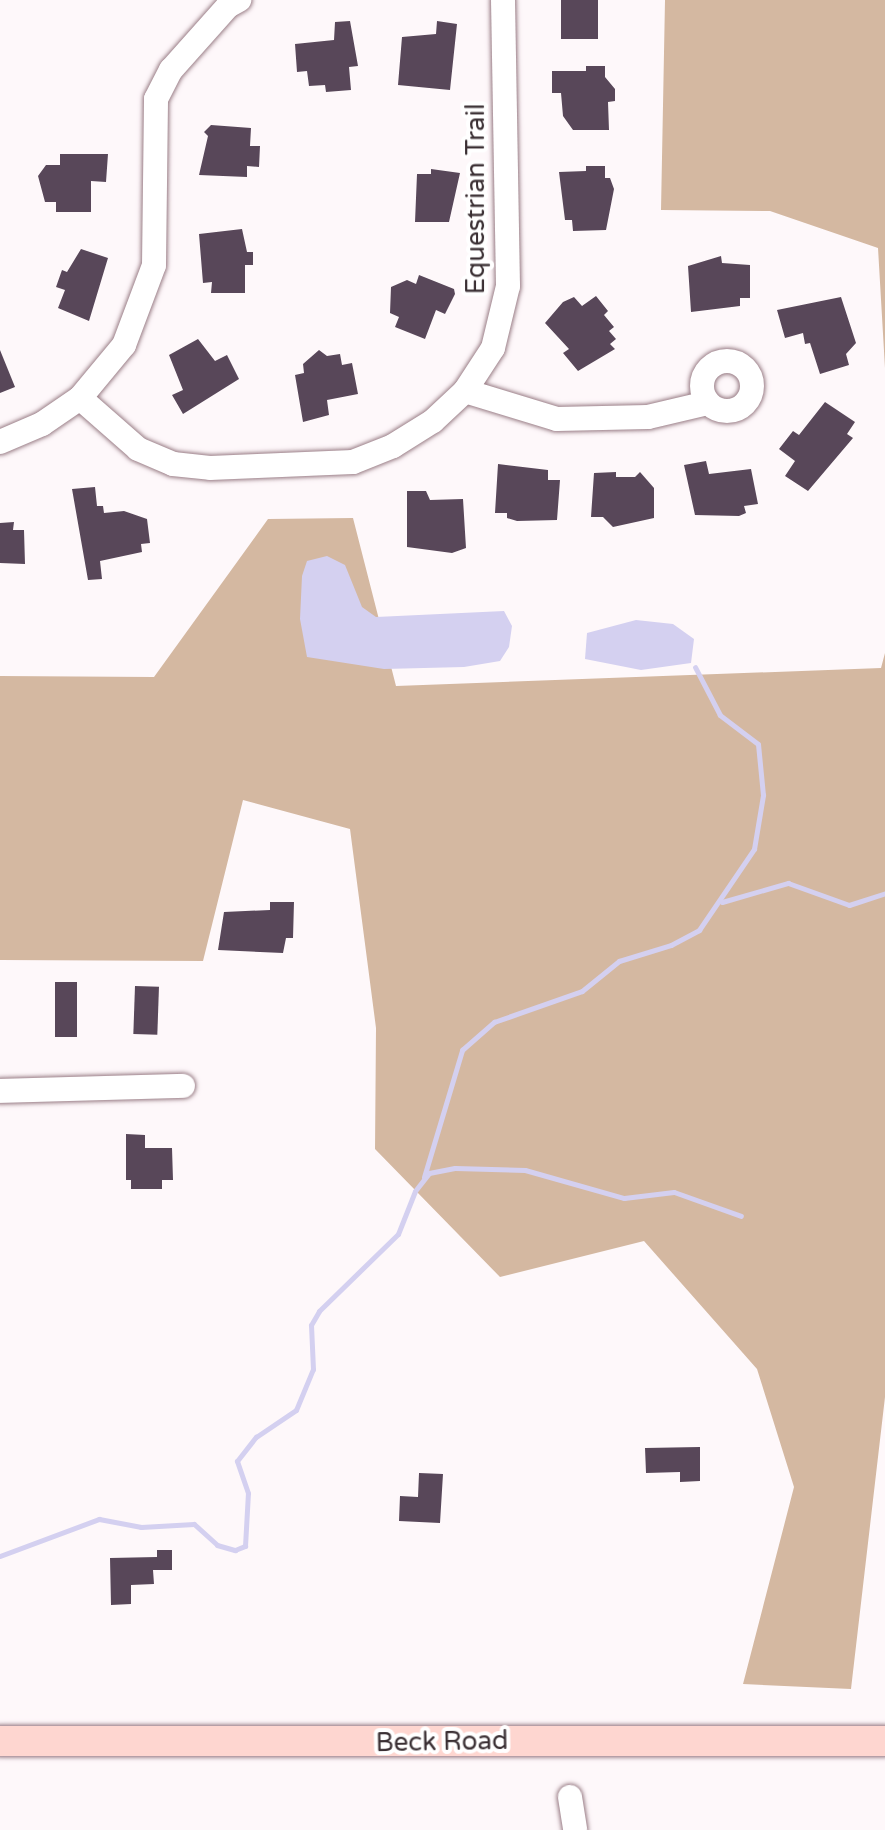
<!DOCTYPE html>
<html>
<head>
<meta charset="utf-8">
<style>
  body { margin:0 }
  #map { position:relative; width:885px; height:1830px; overflow:hidden; background:#fef8fa; font-family:"Varela Round",sans-serif }
  div>[style] { position:absolute }
  [style*='--x'] { left:calc(var(--x)*1px); top:calc(var(--y)*1px); width:calc(var(--w)*1px); rotate:calc(var(--a)*1deg) }
  .forest>* { inset:0; background:#d4b8a1 }
  .water>* { inset:0; background:#d4d0f0 }
  .stream>* { height:5px; margin:-2.5px; padding:0 2.5px; transform-origin:2.5px; border-radius:2.5px; background:#d4d0f0 }
  .building>* { inset:0; background:#584759; transform-origin:0 0 }
  .roads { filter:drop-shadow(0 0 2px #9a7e87) drop-shadow(0 0 2px #9a7e87) }
  .minor>* { height:24px; margin:-12px; padding:0 12px; transform-origin:12px; border-radius:12px; background:#fff }
  .minor>.ring { margin:-12px; padding:0; box-sizing:content-box; background:none; border:24px solid #fff; border-radius:50% }
  .major>* { height:30px; margin:-15px; padding:0 15px; transform-origin:15px; border-radius:15px; background:#fed6d0 }
  span { translate:-50% -50%; white-space:nowrap; text-align:center; line-height:1.15; -webkit-text-stroke:8px #fff; paint-order:stroke }
  .street-label { font-size:26px; color:#3a2f33 }
</style>
</head>
<body>
<div id="map">
  <div class="forest">
    <i style="clip-path:polygon(665px 0,885px 0,885px 368px,878px 248px,770px 211px,661px 210px)"></i>
    <i style="clip-path:polygon(353px 518px,396px 686px,881px 668px,885px 653px,885px 1397px,851px 1689px,743px 1684px,794px 1487px,757px 1369px,644px 1241px,500px 1277px,375px 1149px,376px 1028px,350px 829px,243px 800px,203px 961px,0 960px,0 676px,154px 677px,268px 519px)"></i>
  </div>
  <div class="water">
    <i style="clip-path:polygon(327px 556px,345px 565px,362px 607px,376px 617px,504px 611px,512px 626px,509px 647px,500px 661px,464px 667px,384px 669px,307px 657px,300px 619px,302px 576px,307px 561px)"></i>
    <i style="clip-path:polygon(636px 620px,673px 624px,694px 639px,691px 663px,641px 670px,585px 659px,587px 633px)"></i>
  </div>
  <div class="stream">
    <i style="--x:722;--y:902;--w:69;--a:-16.1"></i>
    <i style="--x:788;--y:883;--w:65;--a:19.8"></i>
    <i style="--x:849;--y:905;--w:38;--a:-18"></i>
    <i style="--x:424;--y:1177;--w:133;--a:-73.3"></i>
    <i style="--x:462;--y:1050;--w:43;--a:-41.2"></i>
    <i style="--x:494;--y:1022;--w:93;--a:-19.4"></i>
    <i style="--x:582;--y:991;--w:48;--a:-39"></i>
    <i style="--x:619;--y:961;--w:54;--a:-17.1"></i>
    <i style="--x:671;--y:945;--w:32;--a:-28"></i>
    <i style="--x:699;--y:930;--w:98;--a:-55.8"></i>
    <i style="--x:754;--y:849;--w:55;--a:-80.5"></i>
    <i style="--x:763;--y:795;--w:51;--a:-95.6"></i>
    <i style="--x:758;--y:744;--w:48;--a:-142.7"></i>
    <i style="--x:720;--y:715;--w:54;--a:-117.5"></i>
    <i style="--x:0;--y:1556;--w:106;--a:-20.5"></i>
    <i style="--x:99;--y:1519;--w:43;--a:10.8"></i>
    <i style="--x:141;--y:1527;--w:53;--a:-3.2"></i>
    <i style="--x:194;--y:1524;--w:31;--a:42"></i>
    <i style="--x:217;--y:1545;--w:19;--a:16"></i>
    <i style="--x:235;--y:1550;--w:11;--a:-22"></i>
    <i style="--x:245;--y:1546;--w:53;--a:-86.8"></i>
    <i style="--x:248;--y:1493;--w:34;--a:-109"></i>
    <i style="--x:237;--y:1461;--w:31;--a:-52"></i>
    <i style="--x:256;--y:1437;--w:48;--a:-34"></i>
    <i style="--x:296;--y:1410;--w:44;--a:-67.5"></i>
    <i style="--x:313;--y:1369;--w:44;--a:-92.6"></i>
    <i style="--x:311;--y:1325;--w:16;--a:-60"></i>
    <i style="--x:319;--y:1311;--w:110;--a:-44.3"></i>
    <i style="--x:398;--y:1234;--w:46;--a:-68.4"></i>
    <i style="--x:415;--y:1191;--w:23;--a:-52"></i>
    <i style="--x:429;--y:1173;--w:26;--a:-11"></i>
    <i style="--x:455;--y:1168;--w:70;--a:1.6"></i>
    <i style="--x:525;--y:1170;--w:103;--a:15.8"></i>
    <i style="--x:624;--y:1198;--w:50;--a:-6.8"></i>
    <i style="--x:674;--y:1192;--w:71;--a:19.7"></i>
  </div>
  <div class="building">
    <i style="left:561px;top:0;width:37px;height:39px"></i>
    <i style="clip-path:polygon(350px 21px,358px 66px,349px 67px,351px 90px,326px 92px,325px 85px,309px 86px,307px 71px,297px 72px,295px 44px,334px 40px,335px 22px)"></i>
    <i style="clip-path:polygon(437px 21px,457px 24px,450px 90px,398px 85px,402px 37px,436px 34px)"></i>
    <i style="clip-path:polygon(586px 66px,605px 66px,605px 77px,615px 89px,615px 101px,608px 102px,609px 130px,573px 130px,563px 116px,561px 93px,552px 93px,552px 71px,586px 71px)"></i>
    <i style="clip-path:polygon(211px 125px,251px 128px,250px 146px,260px 146px,259px 167px,247px 166px,247px 177px,199px 175px,208px 136px,204px 132px)"></i>
    <i style="clip-path:polygon(60px 154px,108px 154px,106px 182px,91px 181px,91px 212px,56px 212px,56px 202px,45px 202px,38px 176px,46px 165px,60px 165px)"></i>
    <i style="clip-path:polygon(586px 166px,605px 166px,605px 178px,610px 178px,614px 189px,606px 230px,573px 231px,572px 220px,565px 220px,559px 172px,586px 171px)"></i>
    <i style="clip-path:polygon(431px 169px,460px 173px,449px 222px,415px 222px,417px 174px,431px 174px)"></i>
    <i style="clip-path:polygon(242px 229px,247px 252px,253px 252px,253px 265px,245px 265px,245px 293px,211px 293px,212px 282px,203px 283px,199px 234px)"></i>
    <i style="clip-path:polygon(81px 249px,108px 258px,89px 321px,58px 308px,65px 290px,56px 287px,62px 270px,67px 272px)"></i>
    <i style="clip-path:polygon(721px 256px,722px 263px,750px 265px,750px 298px,740px 298px,740px 306px,691px 312px,688px 266px)"></i>
    <i style="clip-path:polygon(419px 275px,454px 289px,455px 294px,445px 314px,436px 310px,425px 339px,395px 327px,399px 317px,390px 313px,391px 287px,407px 280px,416px 284px)"></i>
    <i style="clip-path:polygon(596px 296px,608px 311px,604px 315px,614px 327px,609px 331px,616px 339px,610px 344px,615px 349px,578px 371px,563px 353px,569px 349px,545px 323px,563px 302px,574px 297px,582px 306px)"></i>
    <i style="clip-path:polygon(841px 297px,856px 343px,846px 354px,849px 365px,820px 374px,810px 343px,805px 344px,803px 333px,785px 338px,777px 310px)"></i>
    <i style="clip-path:polygon(198px 339px,215px 361px,227px 355px,239px 379px,183px 414px,172px 395px,183px 390px,169px 355px)"></i>
    <i style="clip-path:polygon(0 350px,15px 387px,0 393px)"></i>
    <i style="clip-path:polygon(319px 350px,327px 356px,340px 354px,342px 365px,352px 363px,358px 394px,327px 400px,329px 415px,303px 422px,295px 375px,304px 373px,303px 364px)"></i>
    <i style="clip-path:polygon(825px 402px,855px 422px,847px 434px,853px 438px,808px 491px,785px 476px,795px 461px,779px 449px,793px 431px,799px 435px)"></i>
    <i style="clip-path:polygon(706px 461px,709px 474px,751px 469px,758px 504px,744px 506px,746px 513px,739px 516px,695px 515px,684px 465px)"></i>
    <i style="clip-path:polygon(498px 464px,548px 470px,548px 480px,560px 480px,557px 520px,517px 521px,507px 518px,507px 513px,495px 513px)"></i>
    <i style="clip-path:polygon(616px 472px,616px 477px,635px 477px,640px 472px,654px 488px,654px 518px,613px 527px,603px 517px,591px 517px,594px 473px)"></i>
    <i style="clip-path:polygon(95px 487px,97px 506px,103px 506px,104px 513px,124px 511px,147px 519px,150px 543px,141px 544px,142px 552px,100px 561px,102px 579px,88px 580px,72px 489px)"></i>
    <i style="clip-path:polygon(407px 491px,426px 491px,430px 500px,463px 499px,466px 548px,452px 553px,407px 547px)"></i>
    <i style="clip-path:polygon(14px 522px,13px 530px,24px 530px,25px 564px,0 563px,0 523px)"></i>
    <i style="clip-path:polygon(270px 902px,294px 902px,293px 938px,286px 938px,283px 953px,218px 950px,224px 912px,270px 910px)"></i>
    <i style="left:55px;top:982px;width:22px;height:55px"></i>
    <i style="left:135px;top:986px;width:24px;height:48px;rotate:2deg"></i>
    <i style="clip-path:polygon(126px 1134px,145px 1135px,145px 1148px,172px 1148px,173px 1180px,162px 1180px,162px 1189px,131px 1189px,131px 1180px,126px 1180px)"></i>
    <i style="clip-path:polygon(700px 1447px,700px 1481px,680px 1482px,680px 1472px,646px 1473px,645px 1448px)"></i>
    <i style="clip-path:polygon(419px 1473px,443px 1474px,440px 1523px,399px 1521px,400px 1496px,418px 1497px)"></i>
    <i style="clip-path:polygon(157px 1550px,172px 1550px,172px 1570px,153px 1570px,154px 1584px,131px 1585px,131px 1604px,111px 1605px,110px 1558px,157px 1557px)"></i>
  </div>
  <div class="roads">
    <div class="minor">
      <i class="ring" style="left:702px;top:361px;width:26px;height:26px"></i>
      <i style="--x:465;--y:391;--w:96;--a:16.9"></i>
      <i style="--x:557;--y:419;--w:91;--a:-1.3"></i>
      <i style="--x:648;--y:417;--w:61;--a:-13.3"></i>
      <i style="--x:80;--y:398;--w:77;--a:41.3"></i>
      <i style="--x:138;--y:449;--w:38;--a:23"></i>
      <i style="--x:173;--y:464;--w:37;--a:6"></i>
      <i style="--x:210;--y:468;--w:143;--a:-2.4"></i>
      <i style="--x:353;--y:462;--w:43;--a:-21.8"></i>
      <i style="--x:393;--y:446;--w:47;--a:-32"></i>
      <i style="--x:433;--y:421;--w:44;--a:-43.2"></i>
      <i style="--x:465;--y:391;--w:51;--a:-56.9"></i>
      <i style="--x:493;--y:348;--w:64;--a:-76.4"></i>
      <i style="--x:508;--y:286;--w:286;--a:-91"></i>
      <i style="--x:0;--y:442;--w:46;--a:-23.2"></i>
      <i style="--x:42;--y:424;--w:46;--a:-34.4"></i>
      <i style="--x:80;--y:398;--w:69;--a:-50.3"></i>
      <i style="--x:124;--y:345;--w:85;--a:-69.4"></i>
      <i style="--x:154;--y:265;--w:166;--a:-89.3"></i>
      <i style="--x:156;--y:99;--w:33;--a:-63"></i>
      <i style="--x:171;--y:70;--w:86;--a:-48.3"></i>
      <i style="--x:228;--y:6;--w:13;--a:-29"></i>
      <i style="--x:0;--y:1091;--w:183;--a:-1.6"></i>
      <i style="--x:570;--y:1797;--w:33;--a:81"></i>
    </div>
    <div class="major">
      <i style="--x:0;--y:1741;--w:885;--a:0"></i>
    </div>
  </div>
  <div class="street-label">
    <span style="left:476px;top:199px;rotate:-90deg">Equestrian Trail</span>
    <span style="left:442px;top:1742px;rotate:-1deg">Beck Road</span>
  </div>
</div>
</body>
</html>
